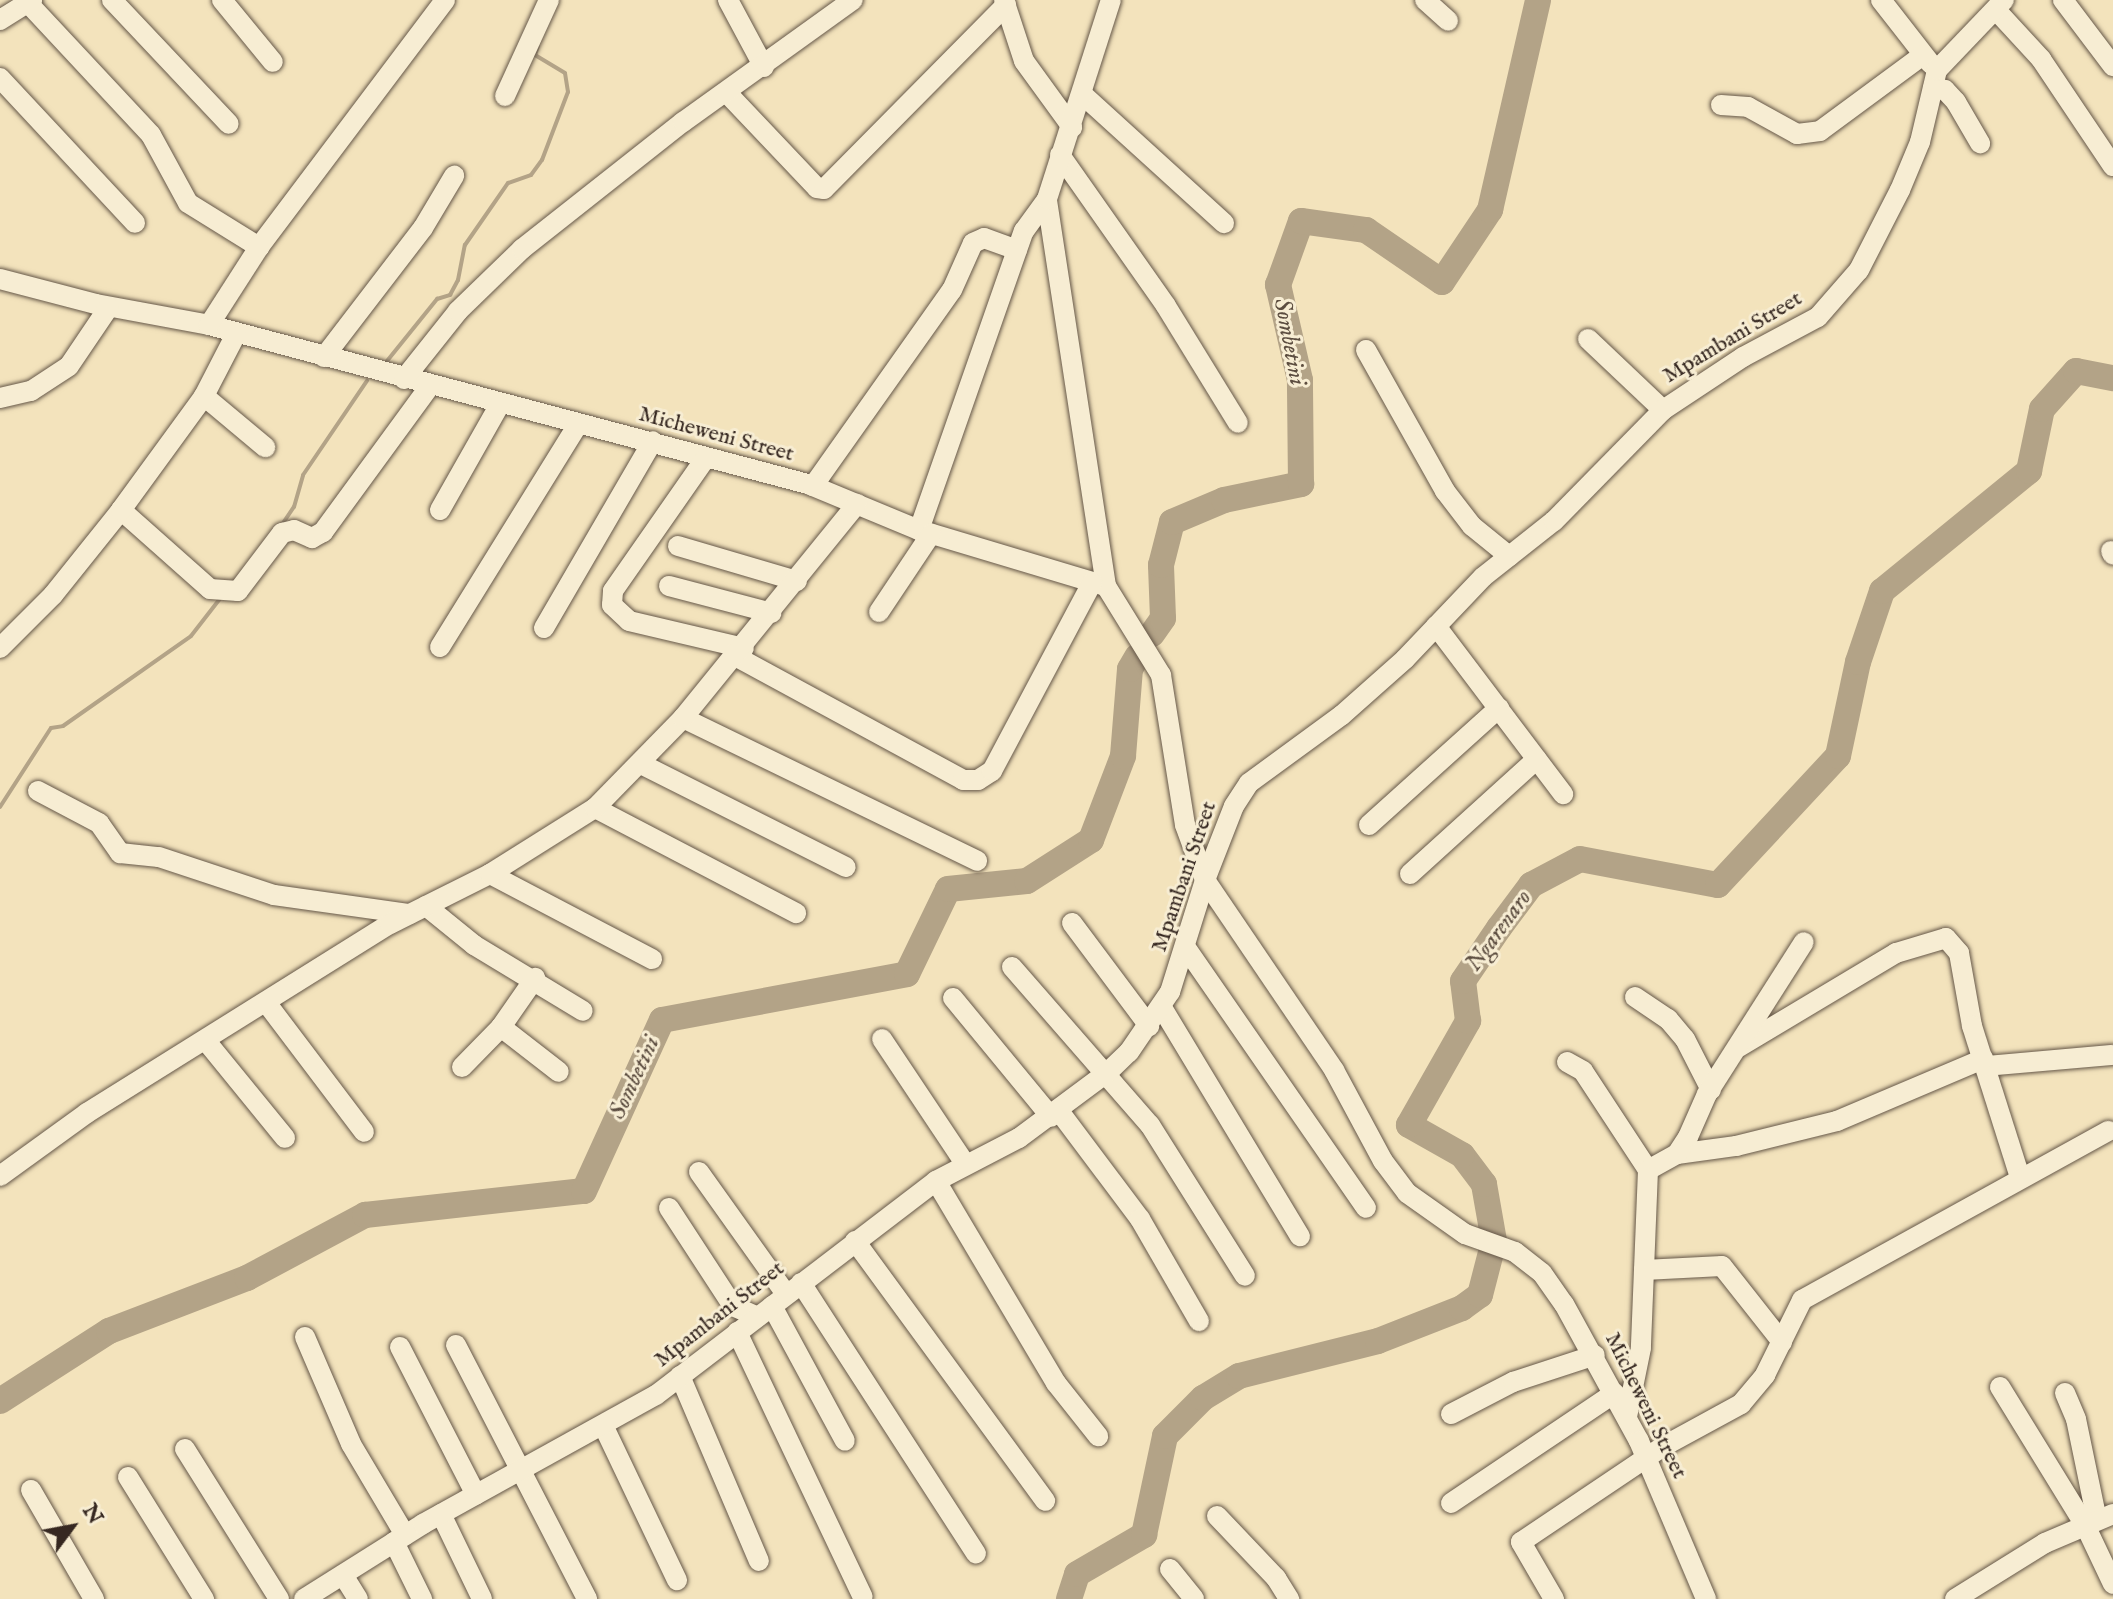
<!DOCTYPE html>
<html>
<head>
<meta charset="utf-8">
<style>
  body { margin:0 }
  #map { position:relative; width:2113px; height:1599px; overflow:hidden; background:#f3e3bc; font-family:"IM FELL English",serif }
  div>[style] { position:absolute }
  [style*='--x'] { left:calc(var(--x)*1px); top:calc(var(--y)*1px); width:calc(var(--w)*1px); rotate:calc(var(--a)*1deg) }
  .stream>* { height:4px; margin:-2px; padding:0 2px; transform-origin:2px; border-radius:2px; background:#b3a387 }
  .river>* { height:26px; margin:-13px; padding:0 13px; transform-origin:13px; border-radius:13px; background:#b3a387 }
  .roads { filter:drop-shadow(0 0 2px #655748) drop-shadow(0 0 2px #655748) }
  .minor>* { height:20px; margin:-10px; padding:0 10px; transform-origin:10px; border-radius:10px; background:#f7edd3 }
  span { translate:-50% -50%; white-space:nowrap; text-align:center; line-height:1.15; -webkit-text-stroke:6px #f7edd3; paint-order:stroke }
  .street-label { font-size:22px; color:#362821 }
  .water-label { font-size:24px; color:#5c4d40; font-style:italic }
  .north { position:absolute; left:32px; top:1487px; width:80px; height:80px; -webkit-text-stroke:6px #f7edd3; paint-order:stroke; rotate:58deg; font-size:22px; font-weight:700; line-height:32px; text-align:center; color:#362821 }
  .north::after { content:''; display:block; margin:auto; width:28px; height:36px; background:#362821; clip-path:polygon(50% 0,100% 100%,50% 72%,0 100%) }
</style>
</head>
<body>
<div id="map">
  <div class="stream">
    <i style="--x:387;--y:361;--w:80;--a:-51.1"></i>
    <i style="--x:437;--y:299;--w:14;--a:-17"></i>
    <i style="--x:450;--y:295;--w:17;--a:-62"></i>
    <i style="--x:458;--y:280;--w:36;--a:-79"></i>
    <i style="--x:465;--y:245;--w:75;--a:-55.3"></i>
    <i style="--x:508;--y:183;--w:24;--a:-19"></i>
    <i style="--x:531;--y:175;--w:19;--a:-54"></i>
    <i style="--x:542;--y:160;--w:73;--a:-69.1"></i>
    <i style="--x:568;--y:92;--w:19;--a:-99"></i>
    <i style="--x:565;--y:73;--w:35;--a:-149"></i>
    <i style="--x:535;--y:55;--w:9;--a:-72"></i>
    <i style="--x:281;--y:526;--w:23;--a:-56"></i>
    <i style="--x:294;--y:507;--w:33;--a:-74"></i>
    <i style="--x:303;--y:475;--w:114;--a:-55.8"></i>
    <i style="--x:0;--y:807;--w:94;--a:-57.2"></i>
    <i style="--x:51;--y:728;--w:12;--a:-9"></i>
    <i style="--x:63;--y:726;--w:156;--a:-35.1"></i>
    <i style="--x:191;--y:636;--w:51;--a:-52.2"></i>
  </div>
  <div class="river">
    <i style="--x:1152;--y:634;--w:19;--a:-55"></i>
    <i style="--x:1163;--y:618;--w:53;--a:-92.2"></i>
    <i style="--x:1161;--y:565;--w:44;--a:-75.7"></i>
    <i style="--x:1172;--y:522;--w:56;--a:-22.9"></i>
    <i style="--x:1224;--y:500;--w:79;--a:-11.7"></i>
    <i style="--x:1301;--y:484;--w:104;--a:-90.6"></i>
    <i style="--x:1300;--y:380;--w:98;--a:-103"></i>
    <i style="--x:1278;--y:285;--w:68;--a:-70.2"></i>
    <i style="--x:1301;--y:221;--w:66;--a:7.9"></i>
    <i style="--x:1366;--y:230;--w:92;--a:34.4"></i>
    <i style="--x:1442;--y:282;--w:87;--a:-56.3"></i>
    <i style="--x:1490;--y:210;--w:215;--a:-77.1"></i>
    <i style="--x:0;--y:1401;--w:130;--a:-32.7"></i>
    <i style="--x:109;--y:1331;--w:148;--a:-21"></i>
    <i style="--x:247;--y:1278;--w:134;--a:-28.1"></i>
    <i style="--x:365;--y:1215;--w:220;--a:-6.3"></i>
    <i style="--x:584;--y:1191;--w:188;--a:-65.5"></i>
    <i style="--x:662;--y:1020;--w:249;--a:-10.6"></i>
    <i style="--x:907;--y:974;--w:94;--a:-64.2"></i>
    <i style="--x:948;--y:889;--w:79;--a:-5.8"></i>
    <i style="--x:1027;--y:881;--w:76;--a:-32.6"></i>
    <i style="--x:1091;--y:840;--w:90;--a:-69.1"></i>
    <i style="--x:1123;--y:756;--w:87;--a:-85.4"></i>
    <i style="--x:1130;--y:669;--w:14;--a:-60"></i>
    <i style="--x:1069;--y:1599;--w:26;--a:-72"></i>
    <i style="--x:1077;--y:1574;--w:78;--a:-30.2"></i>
    <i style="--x:1144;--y:1535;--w:101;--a:-78"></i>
    <i style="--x:1165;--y:1436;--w:54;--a:-45"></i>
    <i style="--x:1203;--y:1398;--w:42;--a:-31.4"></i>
    <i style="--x:1239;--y:1376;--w:143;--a:-14.1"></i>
    <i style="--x:1378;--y:1341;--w:90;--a:-21.4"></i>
    <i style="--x:1462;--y:1308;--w:22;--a:-36"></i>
    <i style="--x:1480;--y:1295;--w:56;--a:-75.5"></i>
    <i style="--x:1494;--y:1241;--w:58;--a:-100"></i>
    <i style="--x:1484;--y:1184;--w:36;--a:-127"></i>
    <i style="--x:1462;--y:1155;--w:61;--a:-150.5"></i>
    <i style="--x:1409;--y:1125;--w:120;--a:-60.4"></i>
    <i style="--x:1468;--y:1021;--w:40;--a:-97.1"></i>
    <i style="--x:1463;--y:981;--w:64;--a:-55.8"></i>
    <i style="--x:1499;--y:928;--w:54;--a:-53.3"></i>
    <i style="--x:1531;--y:885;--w:55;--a:-28"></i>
    <i style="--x:1580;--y:859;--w:140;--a:10.7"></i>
    <i style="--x:1718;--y:885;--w:176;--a:-47.1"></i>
    <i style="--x:1838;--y:756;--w:96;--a:-78"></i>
    <i style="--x:1858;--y:662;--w:75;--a:-71.3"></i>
    <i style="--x:1882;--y:591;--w:190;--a:-39.2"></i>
    <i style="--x:2029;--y:471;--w:63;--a:-78.2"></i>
    <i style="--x:2042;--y:409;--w:51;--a:-48.2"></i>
    <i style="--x:2076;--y:371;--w:38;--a:11"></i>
  </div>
  <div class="roads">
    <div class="minor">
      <i style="--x:112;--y:0;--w:170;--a:46.7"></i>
      <i style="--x:222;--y:0;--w:80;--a:50.6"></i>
      <i style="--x:728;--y:0;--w:76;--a:61.8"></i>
      <i style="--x:1004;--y:0;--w:64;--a:71.8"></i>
      <i style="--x:1024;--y:61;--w:82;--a:54"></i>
      <i style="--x:1425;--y:0;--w:31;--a:42"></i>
      <i style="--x:1881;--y:0;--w:81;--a:52"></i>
      <i style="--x:2063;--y:0;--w:83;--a:52.9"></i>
      <i style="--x:28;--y:3;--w:180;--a:47"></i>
      <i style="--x:151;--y:135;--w:77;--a:61.4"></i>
      <i style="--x:188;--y:203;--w:84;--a:31.8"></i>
      <i style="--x:1996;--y:10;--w:67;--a:47.4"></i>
      <i style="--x:2041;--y:59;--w:129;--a:56.1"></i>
      <i style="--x:0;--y:20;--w:38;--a:-32"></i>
      <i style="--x:0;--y:78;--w:198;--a:47"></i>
      <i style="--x:1933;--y:88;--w:12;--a:9"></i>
      <i style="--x:1945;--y:90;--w:16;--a:47"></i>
      <i style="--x:1956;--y:102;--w:48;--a:59.7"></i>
      <i style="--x:727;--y:93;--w:131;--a:46.5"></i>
      <i style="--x:817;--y:188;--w:7;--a:8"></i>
      <i style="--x:824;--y:189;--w:259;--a:-45.3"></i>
      <i style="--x:1082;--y:94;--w:192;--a:42.3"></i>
      <i style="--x:505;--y:96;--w:106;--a:-65.4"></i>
      <i style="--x:1721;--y:105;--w:27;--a:4"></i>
      <i style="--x:1748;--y:107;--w:56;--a:28.9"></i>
      <i style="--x:1797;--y:134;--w:23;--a:-7"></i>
      <i style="--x:1820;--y:131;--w:128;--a:-36.4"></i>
      <i style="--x:1060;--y:155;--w:184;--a:54.9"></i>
      <i style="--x:1166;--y:306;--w:137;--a:58.4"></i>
      <i style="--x:0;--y:279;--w:99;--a:14.6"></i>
      <i style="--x:96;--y:304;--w:115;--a:10.5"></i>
      <i style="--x:209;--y:325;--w:620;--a:14.87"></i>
      <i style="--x:808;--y:484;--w:120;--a:22.5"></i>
      <i style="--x:919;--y:530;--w:195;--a:16.7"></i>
      <i style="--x:1106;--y:586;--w:105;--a:58.3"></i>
      <i style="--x:1161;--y:675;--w:152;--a:80.9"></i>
      <i style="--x:1185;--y:825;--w:59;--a:70"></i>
      <i style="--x:1205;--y:880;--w:230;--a:55.8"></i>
      <i style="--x:1334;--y:1070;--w:103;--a:61.7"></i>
      <i style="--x:1383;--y:1161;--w:40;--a:53"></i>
      <i style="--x:1407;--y:1193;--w:71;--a:35.3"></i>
      <i style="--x:1465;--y:1234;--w:53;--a:19.8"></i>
      <i style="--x:1515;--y:1252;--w:34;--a:38"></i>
      <i style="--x:1542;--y:1273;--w:38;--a:55"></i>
      <i style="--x:1564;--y:1304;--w:156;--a:61.3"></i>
      <i style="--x:1639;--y:1441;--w:172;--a:67"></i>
      <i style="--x:209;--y:325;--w:93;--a:-57.3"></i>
      <i style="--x:259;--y:247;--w:309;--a:-53"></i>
      <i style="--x:1588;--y:339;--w:103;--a:43.4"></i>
      <i style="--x:1366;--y:350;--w:162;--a:60.7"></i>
      <i style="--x:1445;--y:491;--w:44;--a:52.4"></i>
      <i style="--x:1472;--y:526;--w:48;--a:39"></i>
      <i style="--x:324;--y:357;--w:163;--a:-52.5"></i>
      <i style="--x:423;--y:228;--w:61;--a:-59.2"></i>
      <i style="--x:404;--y:379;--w:87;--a:-51.5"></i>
      <i style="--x:458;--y:311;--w:89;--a:-44.1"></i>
      <i style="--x:522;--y:249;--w:205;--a:-38.3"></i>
      <i style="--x:683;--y:122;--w:209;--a:-35.7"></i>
      <i style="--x:204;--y:396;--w:80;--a:39.9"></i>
      <i style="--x:0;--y:398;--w:32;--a:-13"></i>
      <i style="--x:31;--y:391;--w:45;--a:-33.3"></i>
      <i style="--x:69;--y:366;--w:71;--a:-55.9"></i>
      <i style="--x:705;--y:459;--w:161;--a:124.9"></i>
      <i style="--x:613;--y:591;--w:14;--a:94"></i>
      <i style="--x:612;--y:605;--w:23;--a:43"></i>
      <i style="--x:629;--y:621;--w:118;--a:13.2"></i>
      <i style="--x:813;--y:486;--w:240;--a:-54.7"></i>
      <i style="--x:952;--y:290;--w:51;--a:-65.9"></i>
      <i style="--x:973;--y:243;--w:12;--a:-24"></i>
      <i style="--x:984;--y:238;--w:35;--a:20"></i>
      <i style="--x:121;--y:510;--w:119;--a:41.6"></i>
      <i style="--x:210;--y:589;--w:28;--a:4"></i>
      <i style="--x:238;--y:591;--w:73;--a:-52.8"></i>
      <i style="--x:282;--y:533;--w:12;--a:-14"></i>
      <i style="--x:294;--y:530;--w:20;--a:24"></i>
      <i style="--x:312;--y:538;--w:13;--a:-29"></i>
      <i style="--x:323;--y:532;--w:181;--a:-53.8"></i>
      <i style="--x:440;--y:510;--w:122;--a:-60.5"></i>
      <i style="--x:919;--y:530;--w:317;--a:-70.7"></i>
      <i style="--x:1024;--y:231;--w:39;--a:-54"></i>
      <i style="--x:678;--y:546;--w:124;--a:16.4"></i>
      <i style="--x:2111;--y:551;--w:4;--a:63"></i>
      <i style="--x:669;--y:586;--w:106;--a:14.7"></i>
      <i style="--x:1106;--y:586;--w:391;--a:-98.7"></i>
      <i style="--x:1047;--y:199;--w:209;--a:-72.2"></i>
      <i style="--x:879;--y:612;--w:94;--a:-56.3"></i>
      <i style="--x:1436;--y:626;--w:211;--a:52.9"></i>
      <i style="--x:544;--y:628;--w:216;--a:-59.8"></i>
      <i style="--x:440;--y:647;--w:262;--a:-58.2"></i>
      <i style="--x:0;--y:648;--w:75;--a:-45"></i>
      <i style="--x:53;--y:595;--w:109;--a:-51.3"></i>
      <i style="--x:121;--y:510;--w:141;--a:-53.9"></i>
      <i style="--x:204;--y:396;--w:70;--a:-62.7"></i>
      <i style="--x:735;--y:656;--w:260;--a:28.5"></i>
      <i style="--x:963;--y:780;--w:15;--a:0"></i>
      <i style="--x:978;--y:780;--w:17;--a:-33"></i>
      <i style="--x:992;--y:771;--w:213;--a:-62"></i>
      <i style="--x:683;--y:718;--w:327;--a:25.9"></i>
      <i style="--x:641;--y:764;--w:229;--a:26.7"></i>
      <i style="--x:38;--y:791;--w:69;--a:27.7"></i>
      <i style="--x:99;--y:823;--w:37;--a:55"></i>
      <i style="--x:120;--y:853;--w:39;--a:6"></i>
      <i style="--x:159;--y:857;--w:121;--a:18.3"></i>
      <i style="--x:274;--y:895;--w:137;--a:8"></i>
      <i style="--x:595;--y:808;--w:227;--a:27.6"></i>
      <i style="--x:1369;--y:825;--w:175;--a:-42"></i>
      <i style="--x:490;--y:874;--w:183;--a:27.7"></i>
      <i style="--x:1410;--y:874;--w:171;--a:-42.2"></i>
      <i style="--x:426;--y:906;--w:62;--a:39.1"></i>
      <i style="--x:474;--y:945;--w:127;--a:31.2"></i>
      <i style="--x:1072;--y:923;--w:129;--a:53.2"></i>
      <i style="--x:1186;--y:948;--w:316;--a:55.3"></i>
      <i style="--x:1012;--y:967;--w:210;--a:48.9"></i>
      <i style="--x:1150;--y:1125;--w:178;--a:57.8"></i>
      <i style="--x:1635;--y:997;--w:40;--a:34"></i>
      <i style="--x:1668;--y:1019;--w:26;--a:50"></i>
      <i style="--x:1685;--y:1039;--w:57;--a:63"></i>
      <i style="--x:953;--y:998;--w:154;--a:50.5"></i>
      <i style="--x:268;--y:1005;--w:159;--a:52.9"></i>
      <i style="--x:1161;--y:1006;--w:269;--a:58.9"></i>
      <i style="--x:501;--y:1027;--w:73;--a:37.8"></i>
      <i style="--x:882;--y:1039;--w:151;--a:56.3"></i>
      <i style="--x:206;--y:1041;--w:125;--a:50.8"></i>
      <i style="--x:1739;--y:1047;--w:183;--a:-30.9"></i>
      <i style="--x:1896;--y:953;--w:52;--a:-16.7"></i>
      <i style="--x:1946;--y:938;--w:20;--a:49"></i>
      <i style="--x:1959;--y:953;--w:74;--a:79.9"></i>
      <i style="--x:1972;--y:1026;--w:158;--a:72.4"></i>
      <i style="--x:1567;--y:1062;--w:18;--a:29"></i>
      <i style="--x:1583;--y:1071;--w:118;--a:56.7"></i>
      <i style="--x:1648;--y:1170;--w:178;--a:92.3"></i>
      <i style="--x:1641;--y:1348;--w:70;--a:101.5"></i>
      <i style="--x:1986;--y:1066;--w:127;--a:-5"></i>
      <i style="--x:462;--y:1067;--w:56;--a:-45.7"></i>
      <i style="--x:501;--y:1027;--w:60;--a:-55.2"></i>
      <i style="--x:1059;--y:1111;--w:135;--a:53.1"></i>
      <i style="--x:1140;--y:1219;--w:118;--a:60"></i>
      <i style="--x:1677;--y:1154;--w:60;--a:-7.7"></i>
      <i style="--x:1736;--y:1146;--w:104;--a:-13.9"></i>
      <i style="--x:1837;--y:1121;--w:159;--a:-23"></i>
      <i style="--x:1648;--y:1170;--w:33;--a:-29"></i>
      <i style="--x:1677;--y:1154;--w:20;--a:-57"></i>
      <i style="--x:1688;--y:1137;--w:47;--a:-66.2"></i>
      <i style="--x:1707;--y:1094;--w:180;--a:-57.5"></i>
      <i style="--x:699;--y:1172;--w:150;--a:54.5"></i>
      <i style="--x:0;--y:1176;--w:107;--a:-35.9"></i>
      <i style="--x:87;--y:1113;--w:357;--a:-32"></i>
      <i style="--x:390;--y:924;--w:112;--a:-26.6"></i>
      <i style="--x:490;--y:874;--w:124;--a:-32.2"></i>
      <i style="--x:595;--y:808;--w:126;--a:-45.6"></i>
      <i style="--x:683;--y:718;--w:276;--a:-50.9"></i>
      <i style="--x:936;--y:1181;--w:235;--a:59.3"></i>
      <i style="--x:1056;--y:1383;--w:68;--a:51.6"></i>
      <i style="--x:669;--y:1208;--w:117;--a:56.9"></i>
      <i style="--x:733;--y:1306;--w:27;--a:24"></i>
      <i style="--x:855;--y:1241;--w:322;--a:53.8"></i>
      <i style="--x:1644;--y:1270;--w:78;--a:-2.9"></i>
      <i style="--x:1722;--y:1266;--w:97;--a:51.7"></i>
      <i style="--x:801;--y:1283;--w:322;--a:57.1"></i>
      <i style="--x:772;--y:1306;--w:153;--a:61.6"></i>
      <i style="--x:737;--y:1332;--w:293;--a:64.6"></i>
      <i style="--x:305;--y:1337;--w:116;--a:66.7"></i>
      <i style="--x:351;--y:1444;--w:106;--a:59.3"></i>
      <i style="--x:456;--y:1345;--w:286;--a:62.7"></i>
      <i style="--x:400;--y:1347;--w:166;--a:62.8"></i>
      <i style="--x:680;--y:1376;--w:201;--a:66.9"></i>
      <i style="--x:2000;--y:1387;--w:162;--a:58.4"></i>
      <i style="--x:2085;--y:1525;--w:65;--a:64.6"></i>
      <i style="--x:2065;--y:1393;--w:28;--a:67"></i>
      <i style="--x:2076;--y:1419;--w:103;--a:78.3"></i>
      <i style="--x:1451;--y:1414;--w:70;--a:-27.3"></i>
      <i style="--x:1513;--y:1382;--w:86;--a:-18.2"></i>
      <i style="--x:603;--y:1425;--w:172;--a:64.5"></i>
      <i style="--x:185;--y:1449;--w:177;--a:57.9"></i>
      <i style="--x:128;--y:1477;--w:144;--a:58.1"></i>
      <i style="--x:31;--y:1490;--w:126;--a:60"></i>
      <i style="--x:1451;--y:1503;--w:197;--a:-33.9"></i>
      <i style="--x:441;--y:1514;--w:94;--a:64.2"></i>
      <i style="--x:1217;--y:1516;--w:86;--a:46.4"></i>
      <i style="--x:1276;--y:1578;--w:25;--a:58"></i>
      <i style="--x:394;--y:1542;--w:64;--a:63.8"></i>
      <i style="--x:1170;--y:1569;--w:38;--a:51"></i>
      <i style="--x:343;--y:1575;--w:28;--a:58"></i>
      <i style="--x:304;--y:1599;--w:141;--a:-32.2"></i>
      <i style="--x:423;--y:1524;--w:266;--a:-29"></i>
      <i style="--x:656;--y:1395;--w:352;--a:-37.4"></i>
      <i style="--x:936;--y:1181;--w:93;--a:-27.4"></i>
      <i style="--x:1019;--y:1138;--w:111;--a:-36.6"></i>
      <i style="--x:1108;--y:1072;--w:29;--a:-44"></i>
      <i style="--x:1129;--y:1052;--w:73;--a:-55.7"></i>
      <i style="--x:1170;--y:992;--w:117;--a:-72.6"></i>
      <i style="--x:1205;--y:880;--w:79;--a:-68.6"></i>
      <i style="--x:1234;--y:806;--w:27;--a:-57"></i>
      <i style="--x:1249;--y:783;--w:115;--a:-36.2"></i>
      <i style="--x:1342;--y:715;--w:84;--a:-41.6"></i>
      <i style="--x:1405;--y:659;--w:113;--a:-46.4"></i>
      <i style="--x:1483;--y:577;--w:90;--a:-38.3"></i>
      <i style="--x:1554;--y:521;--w:156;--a:-45.5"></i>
      <i style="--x:1663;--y:410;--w:96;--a:-33.5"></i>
      <i style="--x:1743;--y:357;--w:85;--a:-28.1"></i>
      <i style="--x:1818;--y:317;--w:62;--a:-48.9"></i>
      <i style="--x:1859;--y:270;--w:90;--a:-62.9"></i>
      <i style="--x:1900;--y:190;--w:52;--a:-67.4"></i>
      <i style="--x:1920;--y:142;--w:74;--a:-76.7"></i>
      <i style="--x:1937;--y:70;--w:97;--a:-46.3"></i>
      <i style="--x:1554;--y:1599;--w:66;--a:-120.1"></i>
      <i style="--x:1521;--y:1542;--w:172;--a:-33.9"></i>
      <i style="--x:1664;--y:1446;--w:88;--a:-28.6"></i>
      <i style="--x:1741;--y:1404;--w:38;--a:-50"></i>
      <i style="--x:1765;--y:1375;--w:84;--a:-63.7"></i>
      <i style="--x:1802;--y:1300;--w:350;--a:-28.9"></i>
      <i style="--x:1955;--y:1599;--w:106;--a:-31.9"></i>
      <i style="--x:2045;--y:1543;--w:74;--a:-23.1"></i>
    </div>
  </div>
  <div class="street-label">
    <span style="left:1733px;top:338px;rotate:-31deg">Mpambani Street</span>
    <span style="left:716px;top:435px;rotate:15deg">Micheweni Street</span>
    <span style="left:1185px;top:877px;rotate:-71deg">Mpambani Street</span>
    <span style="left:720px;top:1315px;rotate:-38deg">Mpambani Street</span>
    <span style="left:1645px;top:1406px;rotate:64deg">Micheweni Street</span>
  </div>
  <div class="water-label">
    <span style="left:1289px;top:342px;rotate:79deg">Sombetini</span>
    <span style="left:1499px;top:931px;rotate:-54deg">Ngarenaro</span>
    <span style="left:635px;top:1078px;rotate:-65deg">Sombetini</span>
  </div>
  <div class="north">N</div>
</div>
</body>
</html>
